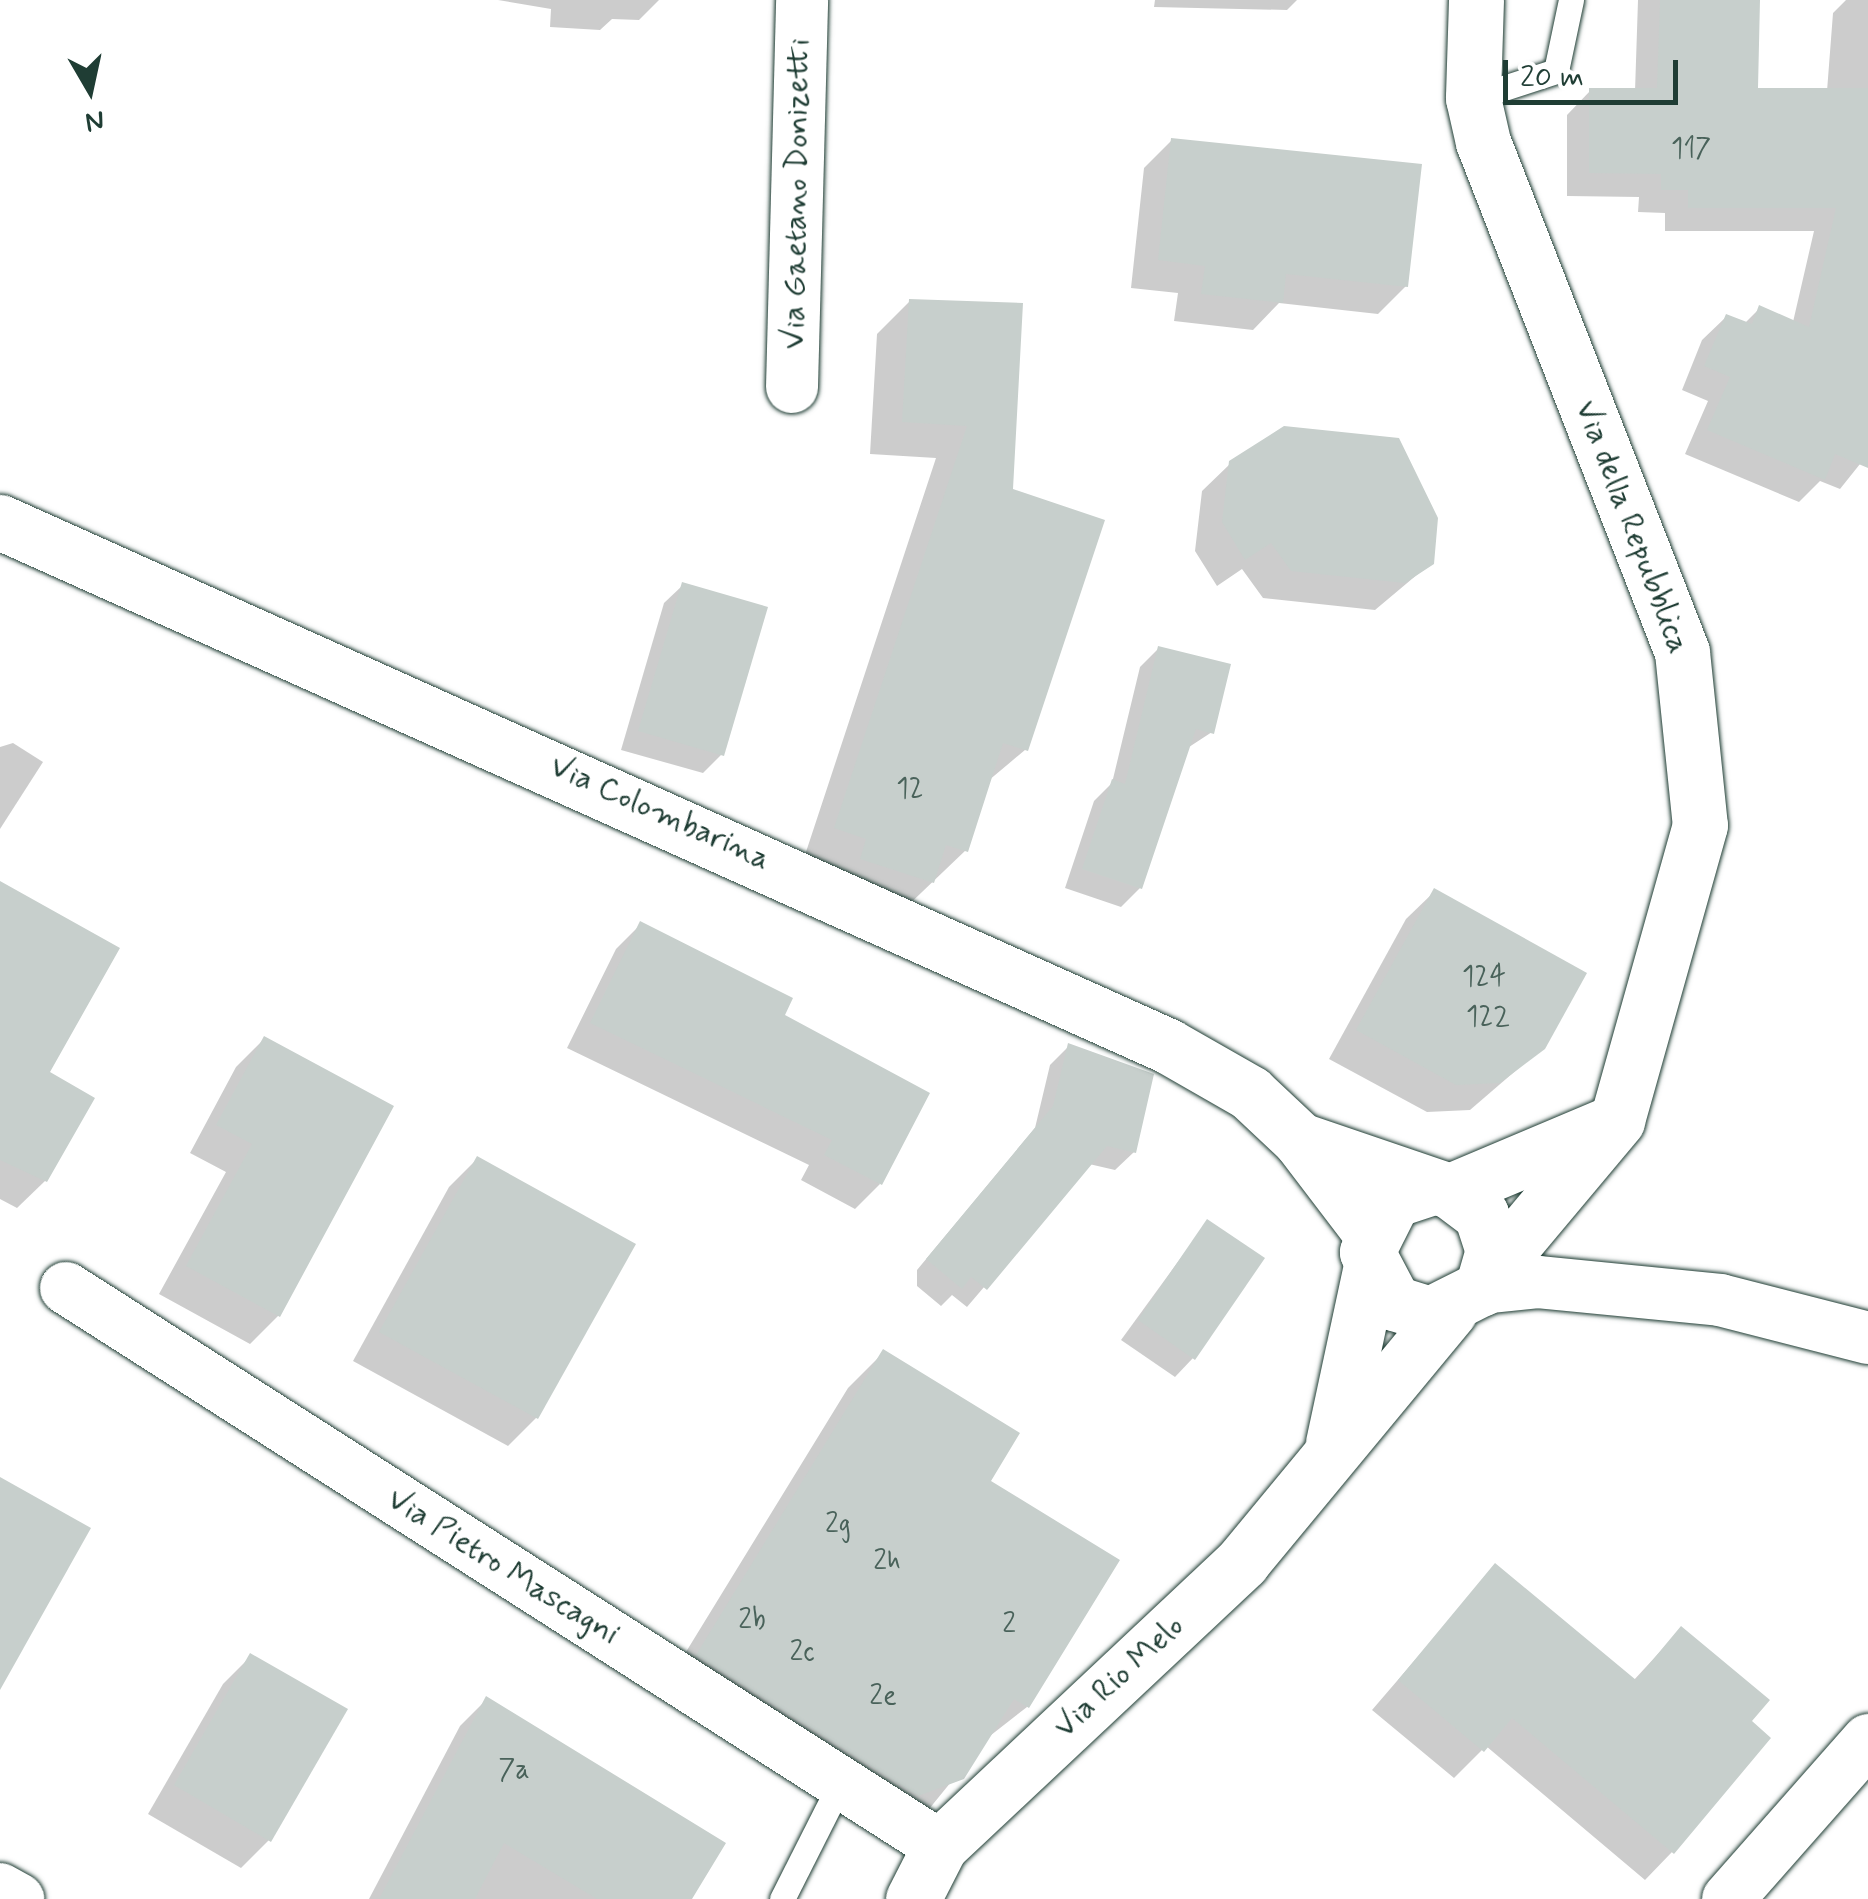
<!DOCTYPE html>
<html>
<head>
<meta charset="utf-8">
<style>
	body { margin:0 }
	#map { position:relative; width:1868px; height:1899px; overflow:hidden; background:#fff; font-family:Mynerve,sans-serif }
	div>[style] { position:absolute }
	.shadow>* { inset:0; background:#0003 }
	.building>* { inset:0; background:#c7cfcc }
	.roads { filter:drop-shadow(0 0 2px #1f3d34) drop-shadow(0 0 2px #1f3d34) }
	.service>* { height:25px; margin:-12.5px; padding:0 12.5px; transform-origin:12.5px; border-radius:12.5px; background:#fff }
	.minor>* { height:52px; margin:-26px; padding:0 26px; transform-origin:26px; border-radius:26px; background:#fff }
	.tertiary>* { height:55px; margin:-27.5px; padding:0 27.5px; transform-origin:27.5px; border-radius:27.5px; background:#fff }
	span { translate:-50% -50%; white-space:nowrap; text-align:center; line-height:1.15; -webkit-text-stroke:8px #fff; paint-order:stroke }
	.number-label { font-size:28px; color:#49625a }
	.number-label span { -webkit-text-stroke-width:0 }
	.street-label { font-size:32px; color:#1f3d34 }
	.north { position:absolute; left:40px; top:40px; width:100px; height:100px; -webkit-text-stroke:8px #fff; paint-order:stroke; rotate:171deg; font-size:28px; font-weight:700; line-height:40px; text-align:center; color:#1f3d34 }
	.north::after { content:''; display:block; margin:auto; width:35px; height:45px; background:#1f3d34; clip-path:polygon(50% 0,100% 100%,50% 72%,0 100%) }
	.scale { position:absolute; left:1503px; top:60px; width:175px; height:45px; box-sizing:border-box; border:5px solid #1f3d34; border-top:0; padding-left:12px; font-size:30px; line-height:35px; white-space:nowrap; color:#1f3d34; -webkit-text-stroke:8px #fff; paint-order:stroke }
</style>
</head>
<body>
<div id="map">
	<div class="shadow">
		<div style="clip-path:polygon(498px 0,659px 0,639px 20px,612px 19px,600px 30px,550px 27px,551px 9px)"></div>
		<div style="clip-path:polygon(1155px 0,1297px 0,1287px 10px,1154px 7px)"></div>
		<div style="clip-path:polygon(1638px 0,1758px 0,1755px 91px,1827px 91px,1833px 13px,1846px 0,1868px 0,1868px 454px,1840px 489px,1820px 481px,1799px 502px,1685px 454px,1708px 401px,1682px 390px,1702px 340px,1726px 317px,1744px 324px,1760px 308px,1793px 322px,1814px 231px,1665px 231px,1665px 213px,1638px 212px,1639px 197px,1567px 196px,1567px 115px,1590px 91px,1635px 91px)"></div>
		<div style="clip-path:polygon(1172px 140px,1406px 286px,1378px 314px,1279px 303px,1253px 330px,1174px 321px,1178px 293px,1131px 288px,1144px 168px)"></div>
		<div style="clip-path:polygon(910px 301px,1011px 491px,1025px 750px,988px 781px,966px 850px,899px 914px,803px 861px,936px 458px,870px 454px,877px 334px)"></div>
		<div style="clip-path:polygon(1231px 463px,1431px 563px,1375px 610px,1263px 598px,1242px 569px,1217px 586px,1195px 551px,1202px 491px)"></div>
		<div style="clip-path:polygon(683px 585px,722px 754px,703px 773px,621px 750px,664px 603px)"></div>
		<div style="clip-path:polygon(1159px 648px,1212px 732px,1186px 749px,1140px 888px,1121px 907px,1065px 888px,1094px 801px,1112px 783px,1140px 667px)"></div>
		<div style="clip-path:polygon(13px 743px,43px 762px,0 829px,0 747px)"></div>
		<div style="clip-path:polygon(0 884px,47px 1073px,45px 1181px,17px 1208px,0 1199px)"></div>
		<div style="clip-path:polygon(1434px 892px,1543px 1047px,1470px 1110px,1427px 1112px,1329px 1059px,1406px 919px)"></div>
		<div style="clip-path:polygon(641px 924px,781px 1017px,880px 1184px,855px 1209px,801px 1180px,809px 1165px,567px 1048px,616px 949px)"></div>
		<div style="clip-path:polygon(264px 1039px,278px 1316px,250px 1344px,159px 1294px,226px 1172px,190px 1153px,236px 1067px)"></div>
		<div style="clip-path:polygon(1069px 1046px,1134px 1152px,1115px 1170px,1089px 1164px,967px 1307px,952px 1295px,941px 1306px,917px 1286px,917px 1270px,1035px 1128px,1050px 1065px)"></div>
		<div style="clip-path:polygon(477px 1159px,632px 1245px,536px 1418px,508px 1446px,353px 1361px,449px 1187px)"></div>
		<div style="clip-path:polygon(1207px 1222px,1193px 1358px,1175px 1377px,1121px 1340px)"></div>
		<div style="clip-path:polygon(884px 1352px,987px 1482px,1027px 1707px,986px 1739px,925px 1814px,662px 1691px,848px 1388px)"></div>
		<div style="clip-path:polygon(1495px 1567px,1633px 1681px,1681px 1629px,1749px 1721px,1672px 1852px,1645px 1880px,1486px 1746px,1454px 1778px,1372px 1710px)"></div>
		<div style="clip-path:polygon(251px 1656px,269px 1840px,241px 1868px,148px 1814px,223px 1684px)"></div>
		<div style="clip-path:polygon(486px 1700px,690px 1899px,369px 1899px,460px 1726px)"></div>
	</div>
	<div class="building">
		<div style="clip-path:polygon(1660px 0,1760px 0,1758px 88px,1868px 88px,1868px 468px,1835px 454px,1825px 480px,1707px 430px,1730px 377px,1704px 366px,1726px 314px,1752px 324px,1759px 305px,1809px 327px,1836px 208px,1688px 208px,1688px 190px,1661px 190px,1661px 174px,1589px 173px,1589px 88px,1657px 88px)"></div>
		<div style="clip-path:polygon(1171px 138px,1422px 164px,1408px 287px,1286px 274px,1283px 303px,1201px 294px,1205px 266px,1158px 260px)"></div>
		<div style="clip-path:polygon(909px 299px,1023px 303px,1013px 489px,1105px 520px,1028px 751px,1003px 743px,968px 852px,946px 845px,934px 883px,860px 859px,866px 839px,834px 828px,967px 426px,902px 422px)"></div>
		<div style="clip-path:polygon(1284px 426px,1399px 438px,1438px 518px,1434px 564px,1405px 583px,1291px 571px,1271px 543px,1245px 560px,1222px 522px,1229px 461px)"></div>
		<div style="clip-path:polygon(682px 582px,768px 607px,724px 756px,638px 731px)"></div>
		<div style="clip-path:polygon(1158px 646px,1231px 664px,1214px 734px,1196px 729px,1142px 889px,1082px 869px,1112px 779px,1125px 784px)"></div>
		<div style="clip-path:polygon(0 881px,120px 948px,50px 1072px,95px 1098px,47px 1182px,0 1160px)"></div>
		<div style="clip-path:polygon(1434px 888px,1587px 973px,1545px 1049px,1500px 1083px,1456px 1085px,1356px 1030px)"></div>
		<div style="clip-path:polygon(640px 921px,793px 998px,785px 1015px,930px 1093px,882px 1185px,824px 1155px,832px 1140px,590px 1023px)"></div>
		<div style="clip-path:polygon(264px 1036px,394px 1106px,280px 1317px,186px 1266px,252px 1144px,216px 1125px)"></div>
		<div style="clip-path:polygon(1068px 1043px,1154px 1074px,1136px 1153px,1107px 1146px,987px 1290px,971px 1277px,962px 1289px,926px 1259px,1053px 1106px)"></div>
		<div style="clip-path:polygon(477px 1156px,636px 1244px,538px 1419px,379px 1332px)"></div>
		<div style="clip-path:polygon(1207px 1219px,1265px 1258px,1195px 1360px,1138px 1320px)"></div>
		<div style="clip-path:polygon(883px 1349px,1020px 1433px,991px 1481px,1120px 1560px,1029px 1708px,1014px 1699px,964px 1779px,918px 1796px,696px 1655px)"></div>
		<div style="clip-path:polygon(0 1477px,91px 1528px,0 1690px)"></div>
		<div style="clip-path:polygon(1495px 1563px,1636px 1680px,1681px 1626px,1770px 1700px,1752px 1721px,1771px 1738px,1674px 1854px,1512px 1718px,1484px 1752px,1398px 1680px)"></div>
		<div style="clip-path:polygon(250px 1653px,348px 1709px,271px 1842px,174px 1785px)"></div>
		<div style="clip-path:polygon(486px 1696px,726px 1843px,692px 1899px,597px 1899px,504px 1843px,475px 1899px,379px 1899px)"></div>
	</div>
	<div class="roads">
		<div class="service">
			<div style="left:1473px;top:98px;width:87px;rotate:-18deg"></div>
			<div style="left:1556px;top:71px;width:73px;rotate:-78.1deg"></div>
			<div style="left:782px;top:1899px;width:131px;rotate:-63.2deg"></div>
		</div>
		<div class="minor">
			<div style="left:792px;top:387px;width:387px;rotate:-88.5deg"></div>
			<div style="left:66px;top:1288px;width:1037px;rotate:32.56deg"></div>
			<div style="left:1482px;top:1288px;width:56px;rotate:-6.1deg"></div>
			<div style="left:1538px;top:1282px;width:183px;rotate:5.6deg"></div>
			<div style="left:1720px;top:1300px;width:153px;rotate:14.4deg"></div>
			<div style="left:0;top:1889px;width:21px;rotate:29deg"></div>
			<div style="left:1728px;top:1899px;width:212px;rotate:-48.6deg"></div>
		</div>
		<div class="tertiary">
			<div style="left:1476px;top:0;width:98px;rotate:91.8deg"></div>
			<div style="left:1473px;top:98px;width:45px;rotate:77.2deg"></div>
			<div style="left:1483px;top:142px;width:547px;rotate:68.68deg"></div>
			<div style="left:1682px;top:652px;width:174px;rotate:84.1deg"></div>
			<div style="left:1700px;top:825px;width:307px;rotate:105.7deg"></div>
			<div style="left:1617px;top:1121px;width:196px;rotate:130deg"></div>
			<div style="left:0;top:522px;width:1280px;rotate:24.16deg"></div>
			<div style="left:1168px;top:1046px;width:95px;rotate:29.8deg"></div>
			<div style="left:1250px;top:1093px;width:69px;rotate:43.2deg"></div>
			<div style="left:1300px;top:1140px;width:116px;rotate:52.7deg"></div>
			<div style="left:1300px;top:1140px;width:158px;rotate:18.8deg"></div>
			<div style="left:1450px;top:1191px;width:39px;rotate:37deg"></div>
			<div style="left:1481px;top:1214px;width:38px;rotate:72deg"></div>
			<div style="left:1493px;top:1250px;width:40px;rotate:106deg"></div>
			<div style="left:1482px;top:1288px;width:58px;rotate:153.4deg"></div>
			<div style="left:1430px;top:1314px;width:38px;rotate:-163deg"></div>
			<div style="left:1394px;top:1303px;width:58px;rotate:-117.9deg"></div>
			<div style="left:1367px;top:1252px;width:58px;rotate:-63.4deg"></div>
			<div style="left:1393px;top:1200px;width:39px;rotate:-18deg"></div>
			<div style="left:1450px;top:1191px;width:173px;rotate:-22.8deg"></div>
			<div style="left:1333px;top:1443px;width:176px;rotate:-77.9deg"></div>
			<div style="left:913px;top:1899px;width:59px;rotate:-63deg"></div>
			<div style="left:940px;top:1846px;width:415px;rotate:-43.2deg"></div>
			<div style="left:1242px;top:1562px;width:326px;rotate:-50.4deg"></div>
		</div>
	</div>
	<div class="number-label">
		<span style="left:1691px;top:150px">117</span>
		<span style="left:910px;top:790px">12</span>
		<span style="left:1484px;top:978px">124</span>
		<span style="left:1488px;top:1018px">122</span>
		<span style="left:838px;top:1525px">2g</span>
		<span style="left:887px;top:1562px">2h</span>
		<span style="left:752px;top:1621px">2b</span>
		<span style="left:1009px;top:1625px">2</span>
		<span style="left:802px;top:1653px">2c</span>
		<span style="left:883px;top:1697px">2e</span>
		<span style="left:514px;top:1771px">7a</span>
	</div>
	<div class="street-label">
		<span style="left:797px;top:194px;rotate:-89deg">Via Gaetano Donizetti</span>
		<span style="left:1632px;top:527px;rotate:69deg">Via della Repubblica</span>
		<span style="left:660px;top:813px;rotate:24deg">Via Colombarina</span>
		<span style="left:503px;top:1567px;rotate:32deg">Via Pietro Mascagni</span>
		<span style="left:1119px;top:1677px;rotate:-43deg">Via Rio Melo</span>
	</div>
	<div class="north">N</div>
	<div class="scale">20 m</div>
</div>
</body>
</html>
